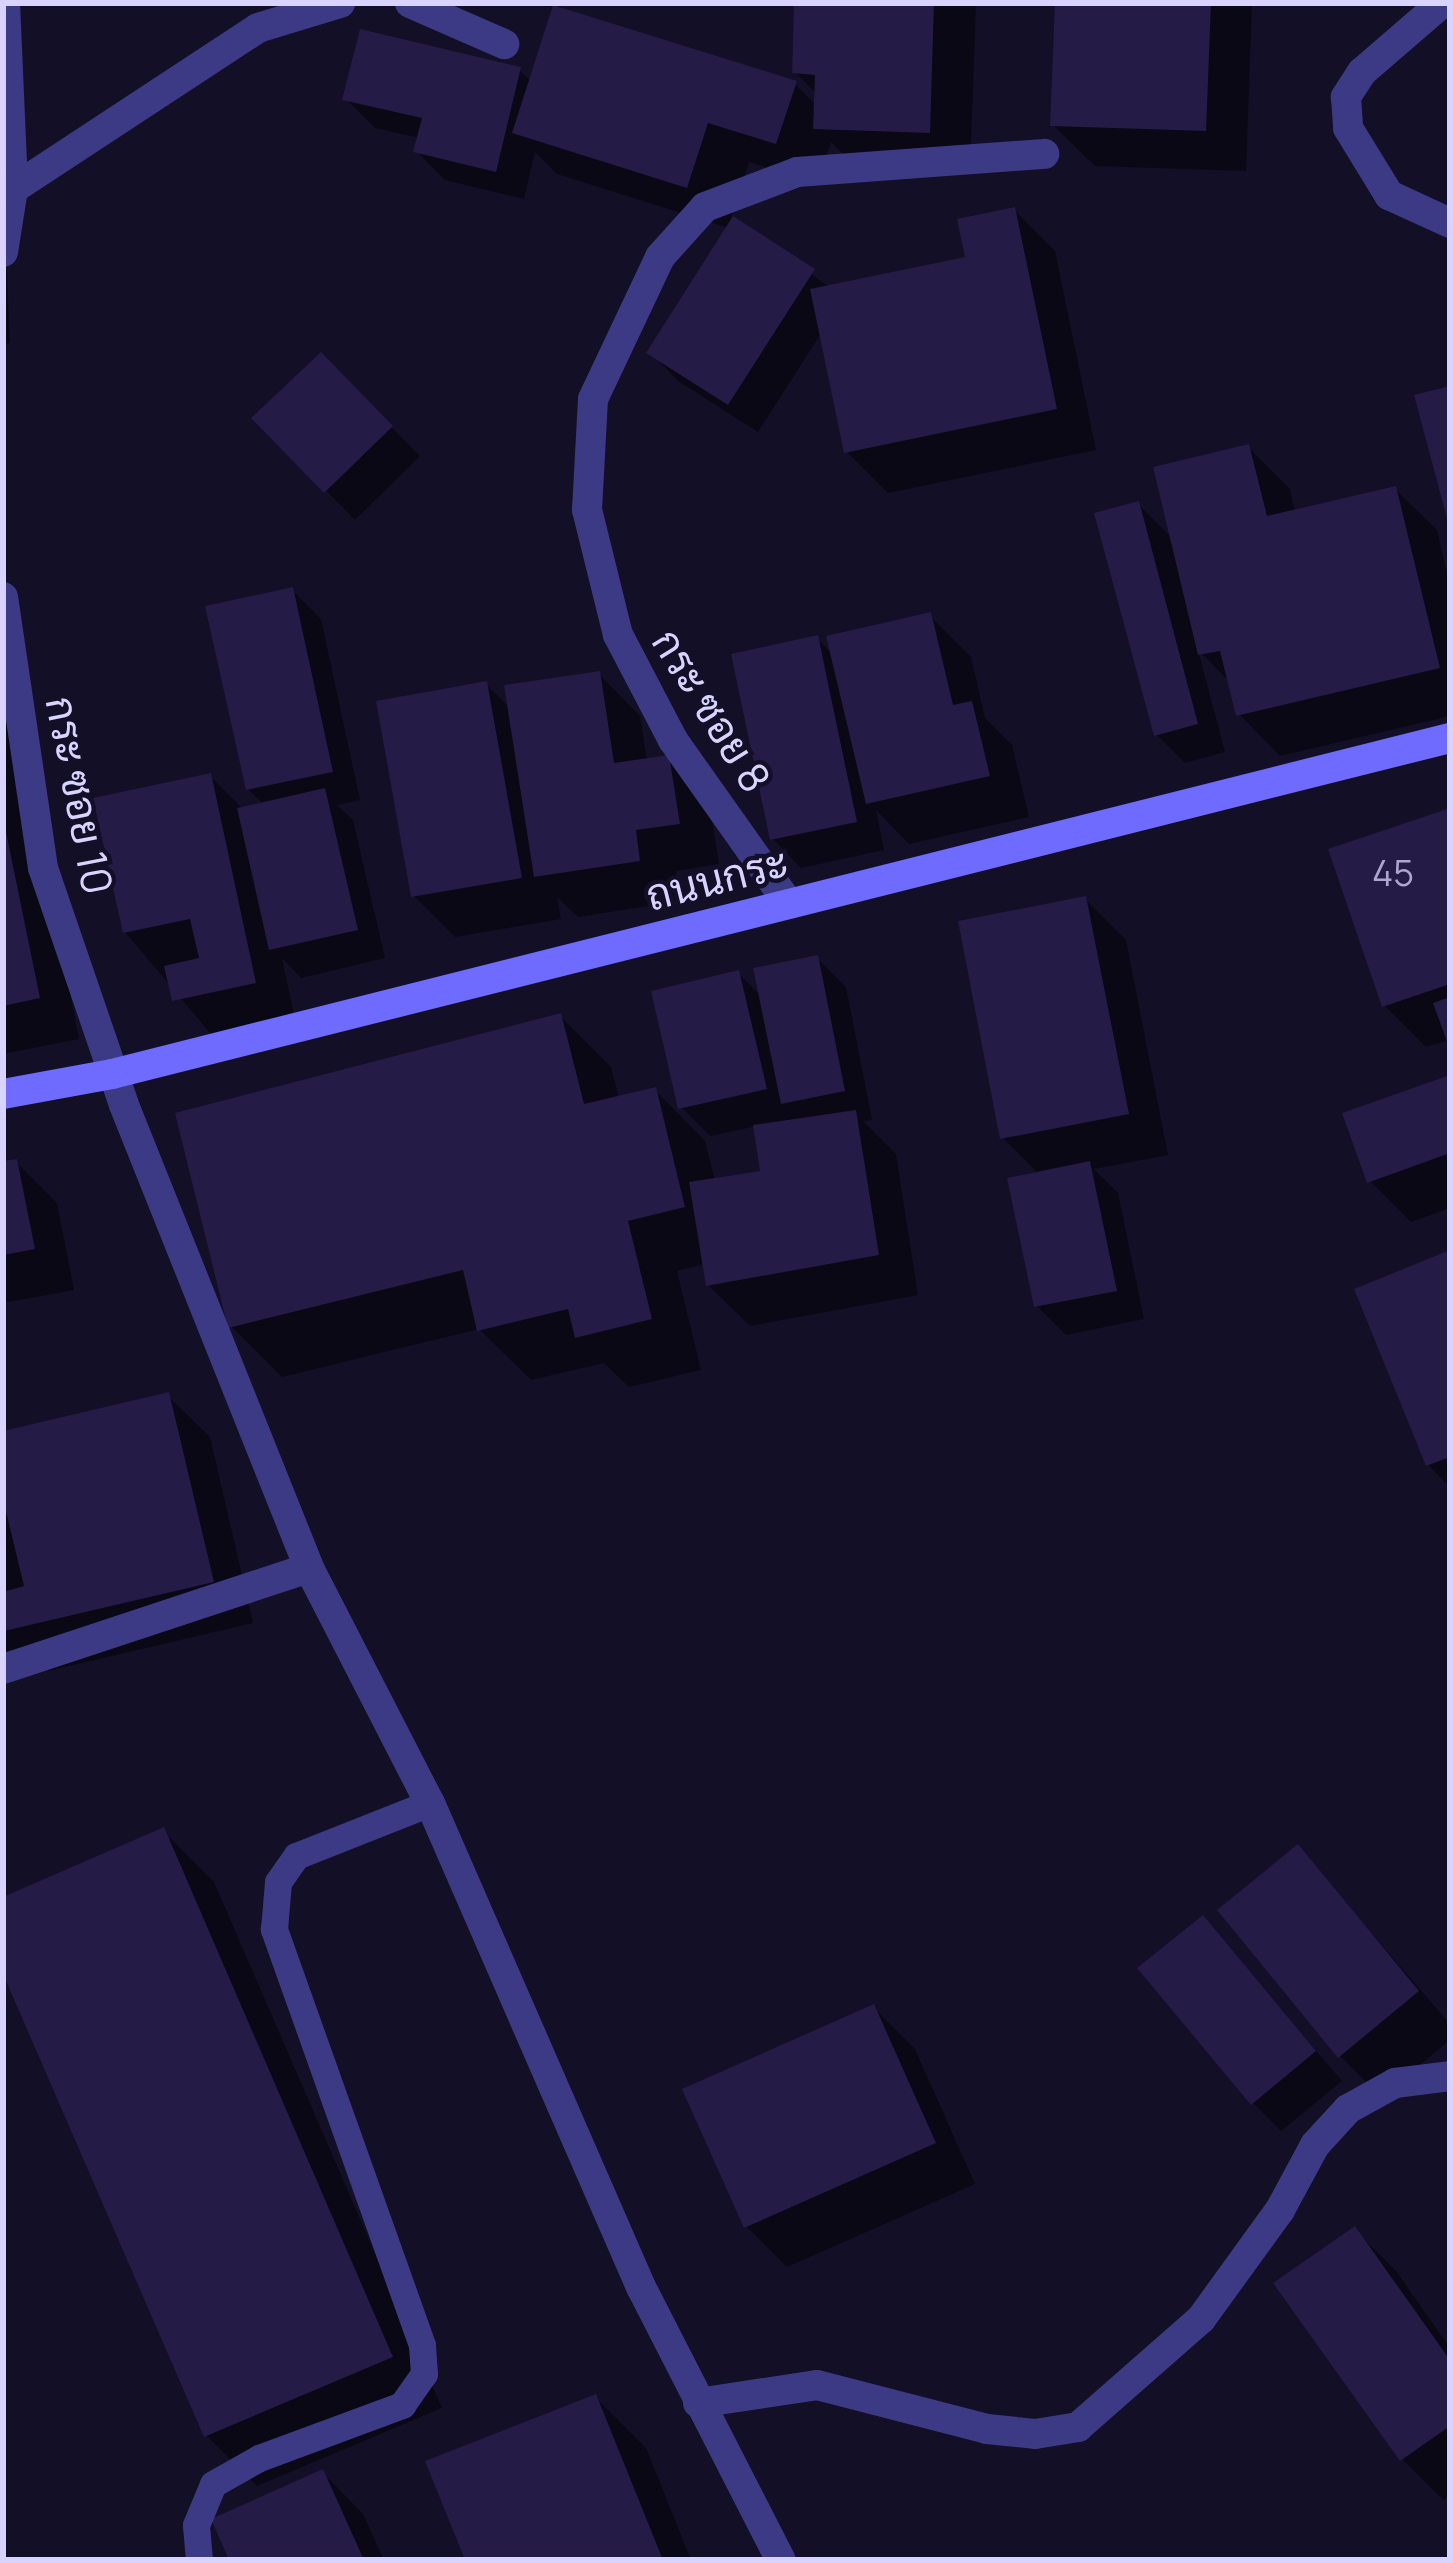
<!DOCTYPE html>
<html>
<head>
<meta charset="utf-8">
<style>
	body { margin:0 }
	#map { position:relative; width:1453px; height:2563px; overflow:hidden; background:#130f26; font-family:Manrope,Sarabun,sans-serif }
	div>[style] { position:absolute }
	.shadow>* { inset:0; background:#0007 }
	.building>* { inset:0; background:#241b47 }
	.lane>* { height:27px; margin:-13.5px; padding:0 13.5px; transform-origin:13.5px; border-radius:13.5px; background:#3d3a85 }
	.street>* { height:30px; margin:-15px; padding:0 15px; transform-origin:15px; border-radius:15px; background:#3d3a85 }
	.secondary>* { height:30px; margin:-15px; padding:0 15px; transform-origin:15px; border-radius:15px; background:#6f6bff }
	span { translate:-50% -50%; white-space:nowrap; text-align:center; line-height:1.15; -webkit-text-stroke:9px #130f26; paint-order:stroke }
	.number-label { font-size:36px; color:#aca6d1 }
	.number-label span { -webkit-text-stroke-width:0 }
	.street-label { font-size:42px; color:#d9d4ff }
	.frame { position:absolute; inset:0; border:6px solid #d9d4ff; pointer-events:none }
</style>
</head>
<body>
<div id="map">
	<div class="shadow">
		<div style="clip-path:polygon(490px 3px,577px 3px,559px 7px,795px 84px,817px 106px,818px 95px,795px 72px,797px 3px,976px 3px,970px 173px,858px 169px,831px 142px,817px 184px,749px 162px,731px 219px,831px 288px,968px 259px,1014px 210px,1055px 251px,1096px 450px,888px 493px,847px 452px,822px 332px,758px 432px,678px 381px,650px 352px,729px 228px,557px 174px,535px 152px,524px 199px,445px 180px,416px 151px,420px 138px,375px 128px,346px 99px,519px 70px,532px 82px,556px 7px)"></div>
		<div style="clip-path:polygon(1058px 3px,1252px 3px,1246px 171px,1095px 166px,1053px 125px)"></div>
		<div style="clip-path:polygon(3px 268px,7px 272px,10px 343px,3px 344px)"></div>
		<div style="clip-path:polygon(321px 356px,420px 456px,355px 520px,255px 418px)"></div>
		<div style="clip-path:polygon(1249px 448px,1290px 489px,1295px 513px,1395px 489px,1437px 530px,1450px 587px,1450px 716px,1280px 756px,1239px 714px,1232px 684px,1198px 650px,1225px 752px,1185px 763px,1156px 734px,1138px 504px,1174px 540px)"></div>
		<div style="clip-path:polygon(292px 590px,321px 619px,360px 800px,337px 805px,353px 820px,385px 958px,301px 978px,282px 958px,296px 1024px,216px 1040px,125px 932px,210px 776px,243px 809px,264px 805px,248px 789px)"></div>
		<div style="clip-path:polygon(930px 616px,971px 657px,985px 718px,1012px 745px,1029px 817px,909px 844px,876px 810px,884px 850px,801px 868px,773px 839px,817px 638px,834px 656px)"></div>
		<div style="clip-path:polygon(599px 674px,640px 716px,647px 761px,668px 758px,709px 800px,719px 864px,676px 871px,680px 901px,578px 917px,557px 897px,561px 919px,455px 937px,414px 896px,486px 684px,511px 709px)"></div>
		<div style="clip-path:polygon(3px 704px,18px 719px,79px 1039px,3px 1054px)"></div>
		<div style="clip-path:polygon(1450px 811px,1450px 1040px,1426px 1047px,1385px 1006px)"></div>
		<div style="clip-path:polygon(1085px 899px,1126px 940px,1168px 1155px,1094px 1169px,1118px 1193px,1144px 1319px,1066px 1335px,1037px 1306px,1040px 1175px,1003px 1138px)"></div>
		<div style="clip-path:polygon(817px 958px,846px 987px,872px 1120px,863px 1121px,896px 1154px,918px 1295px,750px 1326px,708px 1285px,705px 1264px,677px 1271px,701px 1370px,629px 1387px,604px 1363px,531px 1380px,479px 1329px,282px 1377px,231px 1326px,560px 1016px,611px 1067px,619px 1099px,655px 1090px,705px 1141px,715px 1181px,763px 1173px,757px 1126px,710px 1136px,681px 1107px,738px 973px,762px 997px)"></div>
		<div style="clip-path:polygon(1450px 1078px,1450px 1208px,1411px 1222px,1370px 1181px)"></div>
		<div style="clip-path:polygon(16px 1162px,57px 1203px,74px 1290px,3px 1303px,3px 1164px)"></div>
		<div style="clip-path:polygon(1450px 1253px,1450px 1487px,1428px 1465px)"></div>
		<div style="clip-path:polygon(168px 1396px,210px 1437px,253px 1623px,48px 1671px,24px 1647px,3px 1652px,3px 1434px)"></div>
		<div style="clip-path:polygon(163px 1831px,214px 1882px,442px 2408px,257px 2486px,207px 2436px,3px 1967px,3px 1900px)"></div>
		<div style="clip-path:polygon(1298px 1848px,1450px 2024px,1450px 2040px,1381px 2097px,1340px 2056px)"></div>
		<div style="clip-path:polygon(1203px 1919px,1342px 2081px,1281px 2131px,1253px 2103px)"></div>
		<div style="clip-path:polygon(874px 2008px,915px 2049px,975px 2184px,787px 2267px,746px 2226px)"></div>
		<div style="clip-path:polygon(1355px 2230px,1396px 2271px,1450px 2348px,1450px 2495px,1443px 2500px,1402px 2459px)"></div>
		<div style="clip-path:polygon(595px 2397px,646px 2448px,691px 2560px,468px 2560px)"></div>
		<div style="clip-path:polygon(322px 2472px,363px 2514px,384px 2560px,233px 2560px)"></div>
	</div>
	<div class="building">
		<div style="clip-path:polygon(794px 3px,934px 3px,930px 133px,813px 129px,815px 75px,792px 73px)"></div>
		<div style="clip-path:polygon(1055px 3px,1211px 3px,1206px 131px,1050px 126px)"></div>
		<div style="clip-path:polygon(553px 5px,797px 81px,776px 144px,708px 123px,687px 188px,512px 133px)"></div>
		<div style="clip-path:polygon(360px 29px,521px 67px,496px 172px,413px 152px,422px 118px,342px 100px)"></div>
		<div style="clip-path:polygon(1015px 207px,1057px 409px,844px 453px,810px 289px,965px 257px,957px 219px)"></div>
		<div style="clip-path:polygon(733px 216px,815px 269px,728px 405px,646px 353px)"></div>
		<div style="clip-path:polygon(321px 352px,393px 426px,324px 493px,251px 418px)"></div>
		<div style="clip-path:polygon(1450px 386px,1450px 525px,1449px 526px,1414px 395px)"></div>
		<div style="clip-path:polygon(1249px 444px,1267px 516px,1396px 486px,1440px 668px,1236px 716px,1220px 651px,1198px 655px,1153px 467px)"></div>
		<div style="clip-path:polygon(1139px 501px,1198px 724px,1154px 736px,1094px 513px)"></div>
		<div style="clip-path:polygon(293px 587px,333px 772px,246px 790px,205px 606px)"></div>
		<div style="clip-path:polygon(931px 612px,953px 705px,972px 701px,990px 776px,866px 804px,826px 636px)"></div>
		<div style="clip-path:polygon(818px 635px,857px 822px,770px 840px,731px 654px)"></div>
		<div style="clip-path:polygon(600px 671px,614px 763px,669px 755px,680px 824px,636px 830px,640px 861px,534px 877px,504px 685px)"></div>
		<div style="clip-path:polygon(487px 681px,522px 878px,411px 897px,376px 701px)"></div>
		<div style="clip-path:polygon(211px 773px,256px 983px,172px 1001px,164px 966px,199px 958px,190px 919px,123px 933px,93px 798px)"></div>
		<div style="clip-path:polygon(325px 788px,358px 930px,269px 950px,237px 808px)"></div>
		<div style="clip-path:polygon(1450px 808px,1450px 984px,1382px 1007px,1328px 849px)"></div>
		<div style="clip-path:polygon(3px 817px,40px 998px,3px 1006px)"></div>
		<div style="clip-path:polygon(1086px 896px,1129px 1114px,1000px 1139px,958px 921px)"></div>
		<div style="clip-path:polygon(818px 955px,845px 1091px,781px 1104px,753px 968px)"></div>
		<div style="clip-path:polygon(739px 970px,767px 1089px,678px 1109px,651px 991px)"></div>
		<div style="clip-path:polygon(1450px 997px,1450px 1047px,1449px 1047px,1433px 1003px)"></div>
		<div style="clip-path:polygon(561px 1013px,584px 1104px,656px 1087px,685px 1207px,628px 1221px,652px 1319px,575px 1338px,568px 1309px,477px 1331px,463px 1270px,228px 1328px,175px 1113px)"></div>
		<div style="clip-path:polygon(1450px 1075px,1450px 1153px,1367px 1183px,1342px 1113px)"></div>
		<div style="clip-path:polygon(856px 1110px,879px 1255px,706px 1286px,689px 1182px,760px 1171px,753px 1125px)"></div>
		<div style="clip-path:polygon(17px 1159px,35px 1249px,3px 1255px,3px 1161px)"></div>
		<div style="clip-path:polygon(1090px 1161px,1117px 1291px,1034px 1307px,1007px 1178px)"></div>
		<div style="clip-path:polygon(1450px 1250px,1450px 1457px,1426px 1466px,1354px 1289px)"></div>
		<div style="clip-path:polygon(169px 1392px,214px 1582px,4px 1631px,3px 1592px,24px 1586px,3px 1499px,3px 1431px)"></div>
		<div style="clip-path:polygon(164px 1827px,393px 2357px,204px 2437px,3px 1974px,3px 1897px)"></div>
		<div style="clip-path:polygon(1298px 1844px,1419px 1991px,1338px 2058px,1217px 1910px)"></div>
		<div style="clip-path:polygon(1203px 1915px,1316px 2051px,1251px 2105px,1137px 1968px)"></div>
		<div style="clip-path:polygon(874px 2004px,936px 2143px,744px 2228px,682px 2089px)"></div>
		<div style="clip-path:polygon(1355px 2226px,1450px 2360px,1450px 2426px,1400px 2461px,1273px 2283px)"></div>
		<div style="clip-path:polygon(596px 2394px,663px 2560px,465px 2560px,425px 2461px)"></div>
		<div style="clip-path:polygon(323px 2469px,364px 2560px,229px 2560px,211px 2519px)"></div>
	</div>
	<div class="lane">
		<div style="left:199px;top:2560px;width:35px;rotate:-95deg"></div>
		<div style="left:196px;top:2525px;width:44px;rotate:-67.5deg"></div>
		<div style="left:213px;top:2484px;width:53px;rotate:-29.5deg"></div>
		<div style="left:259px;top:2458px;width:153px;rotate:-20.3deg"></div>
		<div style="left:402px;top:2405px;width:38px;rotate:-55deg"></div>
		<div style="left:424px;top:2374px;width:29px;rotate:-94deg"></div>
		<div style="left:422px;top:2345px;width:442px;rotate:-109.6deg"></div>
		<div style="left:274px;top:1929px;width:47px;rotate:-85.1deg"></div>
		<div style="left:278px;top:1882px;width:32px;rotate:-55deg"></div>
		<div style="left:296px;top:1856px;width:144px;rotate:-21.6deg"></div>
	</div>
	<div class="street">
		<div style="left:5px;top:3px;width:186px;rotate:87.5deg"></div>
		<div style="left:410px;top:3px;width:103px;rotate:23.6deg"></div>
		<div style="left:1442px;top:3px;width:106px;rotate:139.2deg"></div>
		<div style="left:1362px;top:72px;width:30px;rotate:123deg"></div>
		<div style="left:1346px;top:97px;width:31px;rotate:86deg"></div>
		<div style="left:1348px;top:128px;width:79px;rotate:58.5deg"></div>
		<div style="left:1389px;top:195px;width:67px;rotate:24.7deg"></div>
		<div style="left:3px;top:252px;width:64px;rotate:-81deg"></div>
		<div style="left:13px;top:189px;width:293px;rotate:-33.3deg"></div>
		<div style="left:258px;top:28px;width:86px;rotate:-17deg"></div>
		<div style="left:3px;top:597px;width:274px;rotate:81.6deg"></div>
		<div style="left:43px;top:868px;width:250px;rotate:71.1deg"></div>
		<div style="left:124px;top:1105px;width:499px;rotate:68.2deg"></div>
		<div style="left:309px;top:1568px;width:264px;rotate:62.8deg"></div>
		<div style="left:430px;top:1803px;width:528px;rotate:66.45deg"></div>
		<div style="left:641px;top:2287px;width:307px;rotate:62.9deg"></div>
		<div style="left:789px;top:904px;width:201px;rotate:-125.3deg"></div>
		<div style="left:673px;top:740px;width:119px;rotate:-117.6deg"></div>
		<div style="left:618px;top:635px;width:129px;rotate:-103.9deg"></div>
		<div style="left:587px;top:510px;width:111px;rotate:-86.9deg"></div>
		<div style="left:593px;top:399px;width:157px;rotate:-64.7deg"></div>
		<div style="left:660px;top:257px;width:67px;rotate:-48deg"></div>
		<div style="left:705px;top:207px;width:98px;rotate:-20.8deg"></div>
		<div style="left:797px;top:172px;width:248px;rotate:-4.2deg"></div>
		<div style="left:3px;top:1669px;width:322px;rotate:-18.3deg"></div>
		<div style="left:698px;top:2403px;width:120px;rotate:-8.6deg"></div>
		<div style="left:817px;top:2385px;width:176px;rotate:14.5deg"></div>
		<div style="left:987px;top:2429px;width:48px;rotate:5.9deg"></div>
		<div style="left:1035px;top:2434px;width:44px;rotate:-9.2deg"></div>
		<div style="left:1078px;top:2427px;width:164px;rotate:-41.3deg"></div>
		<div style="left:1201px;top:2319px;width:135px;rotate:-54.1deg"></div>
		<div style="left:1280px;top:2210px;width:74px;rotate:-61.7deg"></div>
		<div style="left:1315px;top:2145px;width:49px;rotate:-47.5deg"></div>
		<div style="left:1348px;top:2109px;width:54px;rotate:-29deg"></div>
		<div style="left:1395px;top:2083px;width:55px;rotate:-7.3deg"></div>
	</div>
	<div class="secondary">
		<div style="left:3px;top:1094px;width:111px;rotate:-10.4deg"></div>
		<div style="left:112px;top:1074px;width:1380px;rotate:-14.1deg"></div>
	</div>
	<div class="number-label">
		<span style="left:1393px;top:873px">45</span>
	</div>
	<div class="street-label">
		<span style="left:712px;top:710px;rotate:58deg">กระ ซอย 8</span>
		<span style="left:80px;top:795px;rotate:79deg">กระ ซอย 10</span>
		<span style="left:717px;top:878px;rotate:-14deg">ถนนกระ</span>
	</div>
	<div class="frame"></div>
</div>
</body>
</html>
